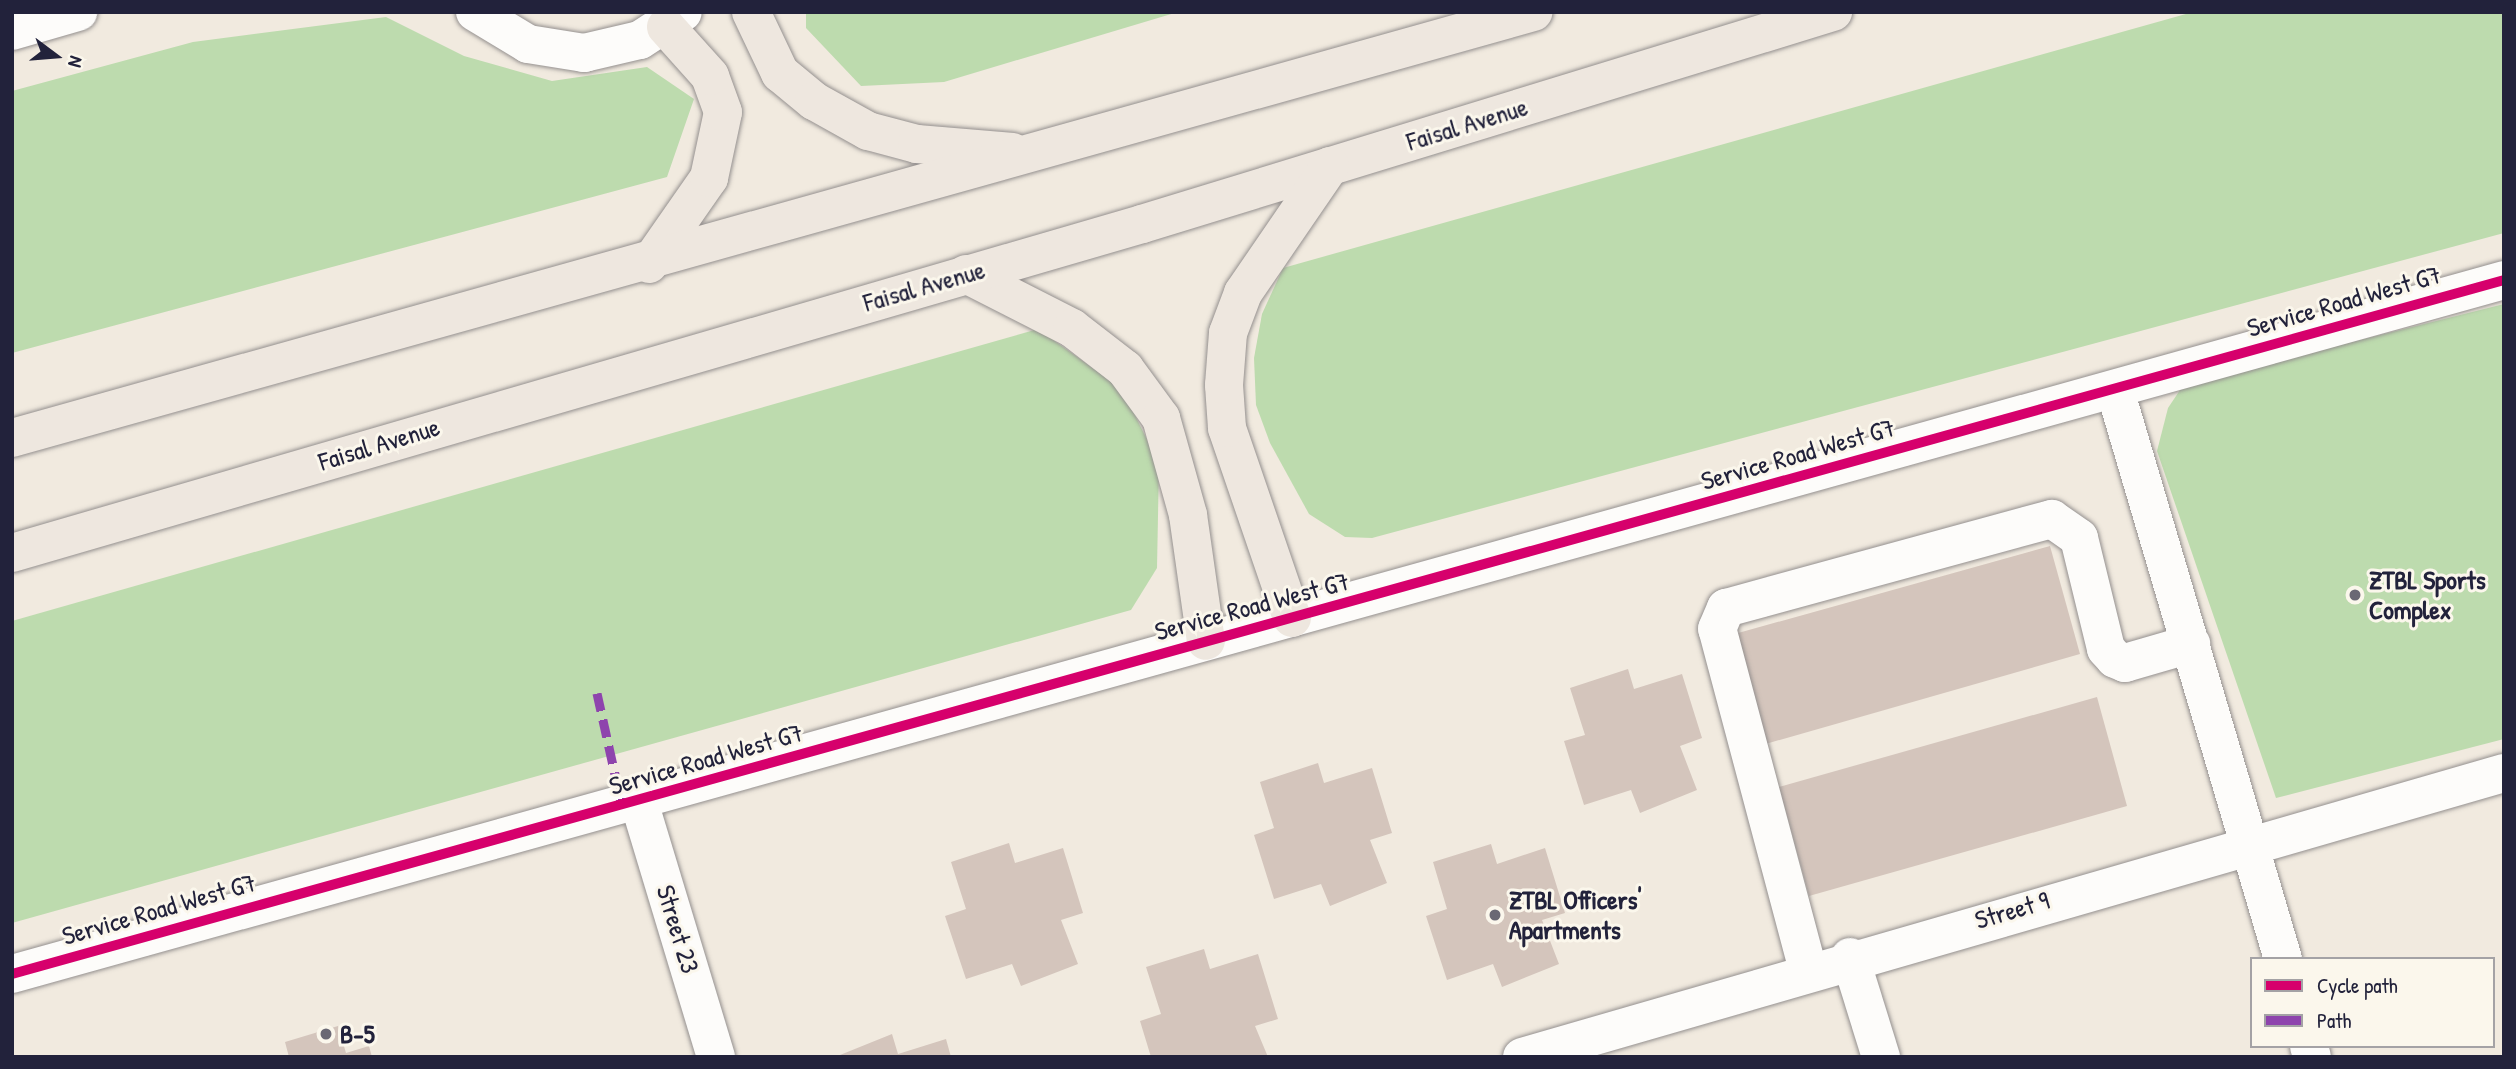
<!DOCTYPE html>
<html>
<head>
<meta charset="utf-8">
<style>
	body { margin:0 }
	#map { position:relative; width:2516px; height:1069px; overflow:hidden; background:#f1eadf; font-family:"Patrick Hand",sans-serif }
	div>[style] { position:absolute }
	.green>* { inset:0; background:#bddbae }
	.building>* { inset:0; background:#d4c5bc }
	.roads { filter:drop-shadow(0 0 2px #94908f) drop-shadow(0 0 2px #94908f) }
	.minor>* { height:38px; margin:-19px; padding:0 19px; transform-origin:19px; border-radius:19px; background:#fdfcfa }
	.major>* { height:38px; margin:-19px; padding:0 19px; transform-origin:19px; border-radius:19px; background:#eee7df }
	.quiet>* { height:9px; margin-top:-4.5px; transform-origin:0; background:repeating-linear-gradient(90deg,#8e44ad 0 18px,transparent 0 27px) }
	.cycleway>* { height:10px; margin:-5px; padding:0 5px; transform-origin:5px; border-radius:5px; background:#d6006c }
	.dots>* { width:19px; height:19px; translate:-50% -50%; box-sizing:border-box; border:4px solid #fbf7ec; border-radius:50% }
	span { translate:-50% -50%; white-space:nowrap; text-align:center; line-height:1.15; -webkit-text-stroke:6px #fbf7ec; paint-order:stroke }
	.street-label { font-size:26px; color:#22223b }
	.poi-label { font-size:26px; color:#22223b; font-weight:700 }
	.left { translate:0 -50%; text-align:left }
	.frame { position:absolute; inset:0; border:14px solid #22223b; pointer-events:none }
	.legend { position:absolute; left:2250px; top:957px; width:245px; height:91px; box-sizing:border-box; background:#fbf7ec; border:2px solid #a4a2a5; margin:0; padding:9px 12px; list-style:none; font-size:21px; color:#22223b }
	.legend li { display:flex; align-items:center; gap:14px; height:35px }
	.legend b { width:35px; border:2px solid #a4a2a5 }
	.north { position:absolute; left:21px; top:21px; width:70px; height:70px; -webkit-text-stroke:5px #fbf7ec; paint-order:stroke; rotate:106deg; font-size:19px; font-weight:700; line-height:28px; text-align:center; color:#22223b }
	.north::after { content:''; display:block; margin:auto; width:24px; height:32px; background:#22223b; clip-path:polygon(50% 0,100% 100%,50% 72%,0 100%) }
</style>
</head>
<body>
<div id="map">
	<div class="green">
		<div style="clip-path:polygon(806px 12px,1178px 12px,944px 82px,861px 86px,806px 28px)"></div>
		<div style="clip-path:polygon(2193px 12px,2504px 12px,2504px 233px,1372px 538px,1345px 537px,1309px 514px,1270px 443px,1256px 405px,1254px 358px,1262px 314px,1283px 268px)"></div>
		<div style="clip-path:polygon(386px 17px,464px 56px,552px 81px,647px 67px,694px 99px,667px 177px,12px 353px,12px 91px,193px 42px)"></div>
		<div style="clip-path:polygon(2504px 304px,2504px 739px,2276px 798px,2157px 451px,2168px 408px,2184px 384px)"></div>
		<div style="clip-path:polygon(1038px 329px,1122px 389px,1159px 464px,1157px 568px,1131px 610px,12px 923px,12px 621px)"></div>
	</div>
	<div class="building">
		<div style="clip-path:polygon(2050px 546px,2080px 654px,1762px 745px,1731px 635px)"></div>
		<div style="clip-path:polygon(1628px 669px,1634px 689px,1682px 674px,1702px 738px,1680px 746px,1697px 790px,1640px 813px,1631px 790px,1584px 805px,1564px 741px,1585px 735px,1570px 688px)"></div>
		<div style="clip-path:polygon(2097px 697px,2127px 806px,1809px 896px,1779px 787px)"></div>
		<div style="clip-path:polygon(1318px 763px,1324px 783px,1372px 768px,1392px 833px,1370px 840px,1387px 883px,1330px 906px,1321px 884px,1274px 899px,1254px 835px,1274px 828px,1260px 782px)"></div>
		<div style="clip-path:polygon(1009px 843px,1015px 863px,1063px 848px,1083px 913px,1061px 920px,1078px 964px,1021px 986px,1012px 964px,966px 979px,945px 916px,966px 909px,951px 862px)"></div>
		<div style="clip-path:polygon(1491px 844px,1497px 864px,1545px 848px,1565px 913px,1542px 920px,1559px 964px,1502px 987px,1493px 964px,1447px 980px,1426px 916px,1447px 909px,1433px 862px)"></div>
		<div style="clip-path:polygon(1204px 949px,1210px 969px,1258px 954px,1278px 1019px,1255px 1026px,1268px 1057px,1151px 1057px,1140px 1021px,1161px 1014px,1146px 967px)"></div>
		<div style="clip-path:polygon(338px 1026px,346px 1053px,369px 1046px,372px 1057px,289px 1057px,285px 1042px)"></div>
		<div style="clip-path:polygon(892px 1034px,898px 1054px,946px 1039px,951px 1057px,835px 1057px)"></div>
	</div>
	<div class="roads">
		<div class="minor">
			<div style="left:475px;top:12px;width:62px;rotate:31.1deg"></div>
			<div style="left:528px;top:44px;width:57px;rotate:9.1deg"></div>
			<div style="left:584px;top:53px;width:57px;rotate:-13.1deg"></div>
			<div style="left:640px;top:40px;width:51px;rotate:-33.1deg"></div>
			<div style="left:12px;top:31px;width:69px;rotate:-16.1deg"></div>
			<div style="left:2115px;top:390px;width:593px;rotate:73.55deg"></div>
			<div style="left:639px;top:802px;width:266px;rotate:73.2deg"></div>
			<div style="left:1850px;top:957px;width:105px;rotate:72.8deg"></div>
			<div style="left:1808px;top:970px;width:353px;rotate:-104.9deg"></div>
			<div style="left:1717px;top:629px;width:23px;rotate:-67deg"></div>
			<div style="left:1726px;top:608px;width:338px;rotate:-15.3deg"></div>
			<div style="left:2052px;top:519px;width:33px;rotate:35deg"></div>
			<div style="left:2079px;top:538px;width:114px;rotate:76.3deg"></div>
			<div style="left:2106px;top:649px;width:13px;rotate:48deg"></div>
			<div style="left:2115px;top:659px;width:11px;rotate:22deg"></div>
			<div style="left:2125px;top:663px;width:69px;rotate:-16.1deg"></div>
			<div style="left:12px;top:974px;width:2587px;rotate:-15.56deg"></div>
			<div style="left:2309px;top:1046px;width:11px;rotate:75deg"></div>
			<div style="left:1522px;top:1057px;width:1022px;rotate:-16.13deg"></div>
		</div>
		<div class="major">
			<div style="left:751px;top:12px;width:68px;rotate:64.6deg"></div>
			<div style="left:780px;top:73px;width:44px;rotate:39.5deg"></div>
			<div style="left:814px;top:101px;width:62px;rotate:29.1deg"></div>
			<div style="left:868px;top:131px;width:51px;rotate:14.9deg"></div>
			<div style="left:917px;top:144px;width:96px;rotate:4.8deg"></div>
			<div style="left:649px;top:264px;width:105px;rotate:-55.1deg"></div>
			<div style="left:709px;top:178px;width:67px;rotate:-78deg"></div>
			<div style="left:723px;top:112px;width:38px;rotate:-110deg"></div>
			<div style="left:710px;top:76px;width:66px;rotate:-131.9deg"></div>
			<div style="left:966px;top:274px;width:119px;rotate:27deg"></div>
			<div style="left:1072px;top:328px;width:67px;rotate:37.7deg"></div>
			<div style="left:1125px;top:369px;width:61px;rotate:53.7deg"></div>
			<div style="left:1161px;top:418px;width:101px;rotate:74.4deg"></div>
			<div style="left:1188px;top:515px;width:127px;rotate:81.9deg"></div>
			<div style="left:12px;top:438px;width:1580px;rotate:-15.64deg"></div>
			<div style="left:12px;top:553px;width:1177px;rotate:-16.23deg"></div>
			<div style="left:1142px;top:224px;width:723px;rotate:-17.06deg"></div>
			<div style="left:1292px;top:618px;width:201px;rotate:-108.9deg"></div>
			<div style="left:1227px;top:428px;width:43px;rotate:-94deg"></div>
			<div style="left:1224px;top:385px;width:52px;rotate:-85.6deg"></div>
			<div style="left:1228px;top:333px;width:43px;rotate:-69.4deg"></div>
			<div style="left:1243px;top:293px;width:154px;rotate:-55.6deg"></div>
		</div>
	</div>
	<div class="quiet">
		<div style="left:597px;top:693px;width:116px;rotate:77.5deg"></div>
	</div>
	<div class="cycleway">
		<div style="left:12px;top:974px;width:2587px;rotate:-15.56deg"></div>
	</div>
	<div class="dots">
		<div style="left:2355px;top:595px;background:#6a6874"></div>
		<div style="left:1495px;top:915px;background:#6a6874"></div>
		<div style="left:326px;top:1034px;background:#6a6874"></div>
	</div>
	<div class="street-label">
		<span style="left:1467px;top:124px;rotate:-17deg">Faisal Avenue</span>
		<span style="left:924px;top:286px;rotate:-16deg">Faisal Avenue</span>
		<span style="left:2344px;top:301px;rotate:-16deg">Service Road West G7</span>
		<span style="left:379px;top:444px;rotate:-17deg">Faisal Avenue</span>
		<span style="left:1798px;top:454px;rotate:-16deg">Service Road West G7</span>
		<span style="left:1252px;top:606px;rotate:-15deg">Service Road West G7</span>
		<span style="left:706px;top:759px;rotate:-16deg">Service Road West G7</span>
		<span style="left:159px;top:909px;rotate:-16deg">Service Road West G7</span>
		<span style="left:2012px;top:910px;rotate:-16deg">Street 9</span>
		<span style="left:678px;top:929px;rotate:73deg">Street 23</span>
	</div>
	<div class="poi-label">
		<span class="left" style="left:2369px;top:595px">ZTBL Sports<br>Complex</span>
		<span class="left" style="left:1509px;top:915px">ZTBL Officers'<br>Apartments</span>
		<span class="left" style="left:340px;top:1034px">B-5</span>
	</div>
	<div class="frame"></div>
	<ul class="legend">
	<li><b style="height:9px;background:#d6006c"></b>Cycle path</li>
	<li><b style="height:9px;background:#8e44ad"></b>Path</li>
	</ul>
	<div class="north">N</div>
</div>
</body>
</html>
